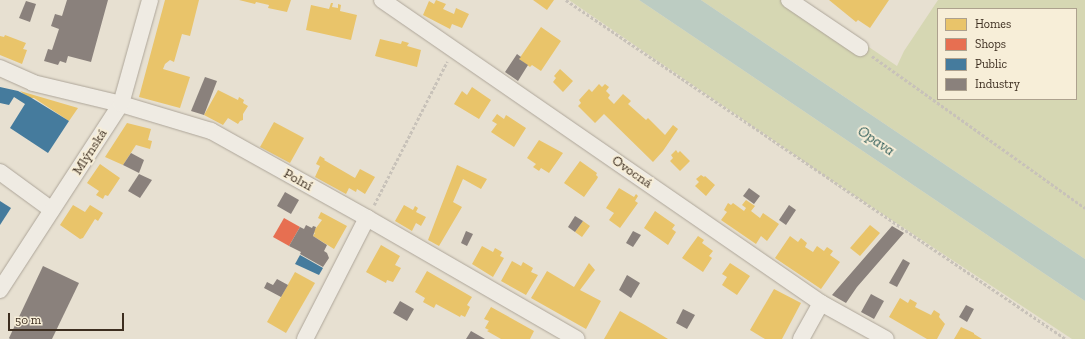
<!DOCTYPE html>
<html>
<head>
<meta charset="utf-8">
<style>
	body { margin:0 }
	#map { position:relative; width:1085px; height:339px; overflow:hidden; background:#e7e0d1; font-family:"Zilla Slab",serif }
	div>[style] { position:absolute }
	.green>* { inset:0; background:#d6d7b3 }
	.water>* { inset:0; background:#bcccc2 }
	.homes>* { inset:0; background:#e9c46a }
	.shops>* { inset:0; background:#e76f51 }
	.public>* { inset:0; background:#457b9d }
	.industry>* { inset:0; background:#8a817c }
	.path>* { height:2.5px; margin-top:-1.25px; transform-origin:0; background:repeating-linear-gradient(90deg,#c8c2b9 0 3px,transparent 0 5px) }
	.roads { filter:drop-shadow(0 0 1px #ada599) drop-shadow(0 0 1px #ada599) }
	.minor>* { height:16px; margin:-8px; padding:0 8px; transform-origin:8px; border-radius:8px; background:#efebe3 }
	span { translate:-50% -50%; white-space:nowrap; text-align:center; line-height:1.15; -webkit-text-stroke:4px #f7eed8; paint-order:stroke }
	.street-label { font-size:14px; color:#3d2e20 }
	.water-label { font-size:15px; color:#2f5d5a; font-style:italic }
	.legend { position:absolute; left:937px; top:8px; width:140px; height:92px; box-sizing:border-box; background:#f7eed8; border:1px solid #ada18e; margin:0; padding:5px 7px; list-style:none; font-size:12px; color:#3d2e20 }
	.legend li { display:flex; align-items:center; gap:8px; height:20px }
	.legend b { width:20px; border:1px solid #ada18e }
	.scale { position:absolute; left:8px; top:313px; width:116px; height:18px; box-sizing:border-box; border:2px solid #3d2e20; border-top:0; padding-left:5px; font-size:12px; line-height:14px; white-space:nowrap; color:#3d2e20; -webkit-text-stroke:3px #f7eed8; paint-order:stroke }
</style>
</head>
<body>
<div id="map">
	<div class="green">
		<div style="clip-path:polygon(569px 0,639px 0,1085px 301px,1085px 339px,1072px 339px,831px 180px)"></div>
		<div style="clip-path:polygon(evenodd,701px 0,799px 0,897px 66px,904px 51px,938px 0,1085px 0,1085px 259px,701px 0,938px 9px,1076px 9px,1076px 99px,938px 99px,938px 9px)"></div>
	</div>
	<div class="water">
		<div style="clip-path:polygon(639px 0,701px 0,1085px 259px,1085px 301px)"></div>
	</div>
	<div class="homes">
		<div style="clip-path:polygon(165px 0,199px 0,190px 36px,182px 34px,174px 62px,170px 60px,165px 64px,163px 69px,190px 77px,180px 108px,139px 97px)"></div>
		<div style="clip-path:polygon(239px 0,291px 0,287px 12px,268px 8px,269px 5px,256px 2px,255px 4px)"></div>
		<div style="clip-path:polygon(436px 0,446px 4px,443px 9px,454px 14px,456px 8px,469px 14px,462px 28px,452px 24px,450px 29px,423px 15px,429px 1px,434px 4px)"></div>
		<div style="clip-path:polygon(533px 0,554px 0,547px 10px)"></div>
		<div style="clip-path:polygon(829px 0,889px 0,870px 28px,858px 20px,856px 22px)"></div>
		<div style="clip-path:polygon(331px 3px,333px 3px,332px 7px,338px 8px,338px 4px,341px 5px,340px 11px,357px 15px,351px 40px,306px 30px,311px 5px,329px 9px)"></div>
		<div style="clip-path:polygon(541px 27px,561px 41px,541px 71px,532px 65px,530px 67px,519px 59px)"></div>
		<div style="clip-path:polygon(5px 35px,26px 43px,23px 49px,27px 50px,22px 64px,0 55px,0 36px,4px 37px)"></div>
		<div style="clip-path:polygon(380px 39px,401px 44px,402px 41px,409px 43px,407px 46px,421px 50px,417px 67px,375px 56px)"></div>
		<div style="clip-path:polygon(560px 69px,573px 81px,563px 92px,553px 82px,556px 78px,554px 76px)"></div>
		<div style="clip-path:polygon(599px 84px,602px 87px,605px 84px,609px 87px,606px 91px,610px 95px,608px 98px,614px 104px,623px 94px,631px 101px,628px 104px,646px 120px,648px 118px,665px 135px,673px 125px,678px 129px,663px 151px,653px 162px,604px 114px,595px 123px,578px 106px,581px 103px,579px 100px,589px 89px,592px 92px)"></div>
		<div style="clip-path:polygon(472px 87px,491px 100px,479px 119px,454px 104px,462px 91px,467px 95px)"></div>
		<div style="clip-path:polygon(218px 90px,238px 100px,239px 97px,244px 100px,243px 103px,248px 106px,243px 114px,243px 120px,240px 121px,238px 124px,228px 118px,223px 125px,204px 115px)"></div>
		<div style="clip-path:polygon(20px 91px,78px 108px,69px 121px,34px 98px,29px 98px)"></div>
		<div style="clip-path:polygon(497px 114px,504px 119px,506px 115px,526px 128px,514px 147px,491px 132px,497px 124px,492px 121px)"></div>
		<div style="clip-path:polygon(274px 122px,304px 138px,290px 163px,260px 147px)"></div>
		<div style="clip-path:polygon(127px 123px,151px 129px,148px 140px,152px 141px,150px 149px,136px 145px,123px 165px,105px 157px)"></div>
		<div style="clip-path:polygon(539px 140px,563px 153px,549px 173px,541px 168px,539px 171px,533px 167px,536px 164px,527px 158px)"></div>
		<div style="clip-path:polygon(676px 150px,678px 153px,680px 151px,690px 161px,680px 171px,670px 161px,673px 158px,671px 155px)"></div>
		<div style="clip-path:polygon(320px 156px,325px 159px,324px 160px,355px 178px,360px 169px,375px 177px,365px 194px,357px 189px,356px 192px,349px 188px,346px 194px,315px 177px,320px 166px,316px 164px)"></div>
		<div style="clip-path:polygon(580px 161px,597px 173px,596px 175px,598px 177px,597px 179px,584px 197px,564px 183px)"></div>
		<div style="clip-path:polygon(100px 164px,120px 178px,108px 196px,105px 195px,103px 199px,96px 195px,99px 191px,87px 183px)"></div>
		<div style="clip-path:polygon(457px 165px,487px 179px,481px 189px,463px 179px,453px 202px,462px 207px,439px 246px,428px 240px)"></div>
		<div style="clip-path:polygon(701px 175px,704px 177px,705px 176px,715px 185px,706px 196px,695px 186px,699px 182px,696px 179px)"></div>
		<div style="clip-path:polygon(619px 188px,634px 197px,636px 194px,638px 196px,635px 201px,638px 203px,620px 228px,609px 220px,614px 213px,606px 208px)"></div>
		<div style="clip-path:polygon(746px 200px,755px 206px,751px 211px,760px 218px,763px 213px,779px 224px,767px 241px,761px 236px,756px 244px,721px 220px,727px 212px,724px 210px,728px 203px,731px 205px,733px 203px,744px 211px,746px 208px,742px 205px)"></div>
		<div style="clip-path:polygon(73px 205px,85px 212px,90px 205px,103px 213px,98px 221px,95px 219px,83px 238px,80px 239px,60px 225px)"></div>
		<div style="clip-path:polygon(404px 205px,413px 210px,415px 206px,418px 208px,416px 212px,426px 217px,421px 226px,416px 223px,412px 231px,395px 221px)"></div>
		<div style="clip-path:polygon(655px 211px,675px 225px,672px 229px,676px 232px,668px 245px,644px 228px)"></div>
		<div style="clip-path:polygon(321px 212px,347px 226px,334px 249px,313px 236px,315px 233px,313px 232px,322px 220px,318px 218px)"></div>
		<div style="clip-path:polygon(583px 221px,590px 226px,582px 237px,575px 232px)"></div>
		<div style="clip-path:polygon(870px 225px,880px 233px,860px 256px,850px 248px)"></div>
		<div style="clip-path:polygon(698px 236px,704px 240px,702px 243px,713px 251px,709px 256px,712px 258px,703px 272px,682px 258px)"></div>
		<div style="clip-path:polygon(790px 236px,798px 242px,801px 238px,807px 243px,805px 247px,813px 252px,817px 246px,824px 251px,827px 247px,833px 251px,830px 255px,840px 262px,821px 289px,775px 258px)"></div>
		<div style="clip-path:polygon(381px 245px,400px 256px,395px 265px,401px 268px,393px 282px,387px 280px,386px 283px,366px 272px)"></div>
		<div style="clip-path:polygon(482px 246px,493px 252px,495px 248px,502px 252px,500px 256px,504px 258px,493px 277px,472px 264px)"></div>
		<div style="clip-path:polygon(512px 261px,521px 266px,523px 262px,533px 268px,531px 272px,538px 275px,526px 295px,501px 281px)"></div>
		<div style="clip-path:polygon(589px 263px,595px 270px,580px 290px,601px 301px,586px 329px,531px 298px,547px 271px,574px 287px)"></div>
		<div style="clip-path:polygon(730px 263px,750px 276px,737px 295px,722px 285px,727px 277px,722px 274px)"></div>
		<div style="clip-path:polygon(427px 271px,472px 297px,467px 305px,470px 307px,465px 317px,461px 315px,460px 317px,436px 304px,434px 308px,423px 302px,425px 298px,415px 292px)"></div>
		<div style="clip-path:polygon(295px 272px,315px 283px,286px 333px,267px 322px)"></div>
		<div style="clip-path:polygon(774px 289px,801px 303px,782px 339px,765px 339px,750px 330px)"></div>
		<div style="clip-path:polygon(900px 298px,908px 303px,910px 299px,917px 303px,915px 307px,931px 315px,934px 310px,940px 314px,939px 317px,945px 324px,937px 339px,927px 339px,889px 317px)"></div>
		<div style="clip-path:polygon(491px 307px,534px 331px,530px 339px,501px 339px,487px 331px,489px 330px,485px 328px,489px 321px,484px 319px)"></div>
		<div style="clip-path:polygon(620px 311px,645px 325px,668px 339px,604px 339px)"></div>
		<div style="clip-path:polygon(961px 327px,974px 333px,974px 334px,982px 339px,954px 339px)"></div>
	</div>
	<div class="shops">
		<div style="clip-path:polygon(284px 218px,300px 227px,289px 246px,273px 237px)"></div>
	</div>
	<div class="public">
		<div style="clip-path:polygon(0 87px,18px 91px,30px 97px,69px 121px,48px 153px,10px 128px,25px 104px,14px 97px,9px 105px,0 103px)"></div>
		<div style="clip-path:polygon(0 201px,11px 208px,0 225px)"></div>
		<div style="clip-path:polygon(300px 255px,323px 268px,319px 275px,295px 264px)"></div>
	</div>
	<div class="industry">
		<div style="clip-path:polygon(67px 0,108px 0,91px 62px,68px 56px,66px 63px,60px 61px,58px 65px,44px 61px,48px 49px,52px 50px,59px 29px,51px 26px,55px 14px,62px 16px)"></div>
		<div style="clip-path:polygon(26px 1px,36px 4px,30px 22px,19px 18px)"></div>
		<div style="clip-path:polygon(517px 54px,521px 57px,519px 59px,528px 65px,518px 81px,505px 72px)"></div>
		<div style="clip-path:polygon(205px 77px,217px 81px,204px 115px,191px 111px)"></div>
		<div style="clip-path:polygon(131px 153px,144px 160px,139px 173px,123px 165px)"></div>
		<div style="clip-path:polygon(139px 174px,152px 180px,140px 198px,128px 191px)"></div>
		<div style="clip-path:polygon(749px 188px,760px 196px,754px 204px,743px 196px)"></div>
		<div style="clip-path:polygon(285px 192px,299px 200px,291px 214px,277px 206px)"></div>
		<div style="clip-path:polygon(789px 205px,796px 210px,786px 225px,779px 220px)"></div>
		<div style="clip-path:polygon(575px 216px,583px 221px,575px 232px,568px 227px)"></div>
		<div style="clip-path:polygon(306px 225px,312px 228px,313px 226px,316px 227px,313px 236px,327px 245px,324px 251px,327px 253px,329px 258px,323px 267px,300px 254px,301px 252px,289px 246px,300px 227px,304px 229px)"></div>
		<div style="clip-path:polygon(892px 226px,904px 233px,857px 287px,846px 303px,832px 295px)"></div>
		<div style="clip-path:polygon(466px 231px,473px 234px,467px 246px,461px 243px)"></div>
		<div style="clip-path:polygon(633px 231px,641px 235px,633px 247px,626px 243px)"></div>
		<div style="clip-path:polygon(903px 259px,910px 263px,897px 287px,889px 283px)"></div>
		<div style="clip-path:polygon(43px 266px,79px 283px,52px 339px,10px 339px,9px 338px)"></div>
		<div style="clip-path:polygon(627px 275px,640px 283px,631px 298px,619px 290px)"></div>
		<div style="clip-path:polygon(277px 279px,288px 285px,281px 297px,264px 288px,267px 282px,273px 285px)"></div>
		<div style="clip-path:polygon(871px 294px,884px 301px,874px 319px,861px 312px)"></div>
		<div style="clip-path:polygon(400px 301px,414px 309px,407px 321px,393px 313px)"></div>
		<div style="clip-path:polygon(966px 305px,974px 309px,967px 322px,959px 317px)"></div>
		<div style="clip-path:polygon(683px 309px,695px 315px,687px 329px,676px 323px)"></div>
		<div style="clip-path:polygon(471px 331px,485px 339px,466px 339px)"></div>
	</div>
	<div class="path">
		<div style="left:566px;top:0;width:604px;rotate:34.14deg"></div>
		<div style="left:872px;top:56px;width:262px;rotate:35.5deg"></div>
		<div style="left:374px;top:205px;width:161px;rotate:-63deg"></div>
	</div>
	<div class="roads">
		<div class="minor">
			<div style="left:382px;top:0;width:533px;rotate:34.61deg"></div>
			<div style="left:821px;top:303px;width:74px;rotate:29deg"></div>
			<div style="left:789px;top:0;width:86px;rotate:34.1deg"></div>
			<div style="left:0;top:68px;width:36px;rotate:24deg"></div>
			<div style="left:33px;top:83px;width:90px;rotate:13.4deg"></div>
			<div style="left:121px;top:104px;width:94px;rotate:16.7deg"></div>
			<div style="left:211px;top:131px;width:179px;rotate:29.1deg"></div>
			<div style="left:367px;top:218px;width:242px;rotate:30deg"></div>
			<div style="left:0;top:172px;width:64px;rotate:36.2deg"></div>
			<div style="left:0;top:290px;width:222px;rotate:-57deg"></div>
			<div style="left:121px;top:104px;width:108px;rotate:-74.4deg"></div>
			<div style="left:305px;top:339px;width:136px;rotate:-62.9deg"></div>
			<div style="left:801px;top:339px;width:41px;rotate:-60.9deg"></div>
		</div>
	</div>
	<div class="street-label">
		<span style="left:90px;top:152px;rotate:-57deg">Mlýnská</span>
		<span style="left:632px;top:172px;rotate:35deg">Ovocná</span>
		<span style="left:298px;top:180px;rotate:29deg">Polní</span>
	</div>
	<div class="water-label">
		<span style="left:876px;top:141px;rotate:34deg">Opava</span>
	</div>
	<ul class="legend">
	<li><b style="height:11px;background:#e9c46a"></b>Homes</li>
	<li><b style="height:11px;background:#e76f51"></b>Shops</li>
	<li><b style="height:11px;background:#457b9d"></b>Public</li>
	<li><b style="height:11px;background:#8a817c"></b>Industry</li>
	</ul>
	<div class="scale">50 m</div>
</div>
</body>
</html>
